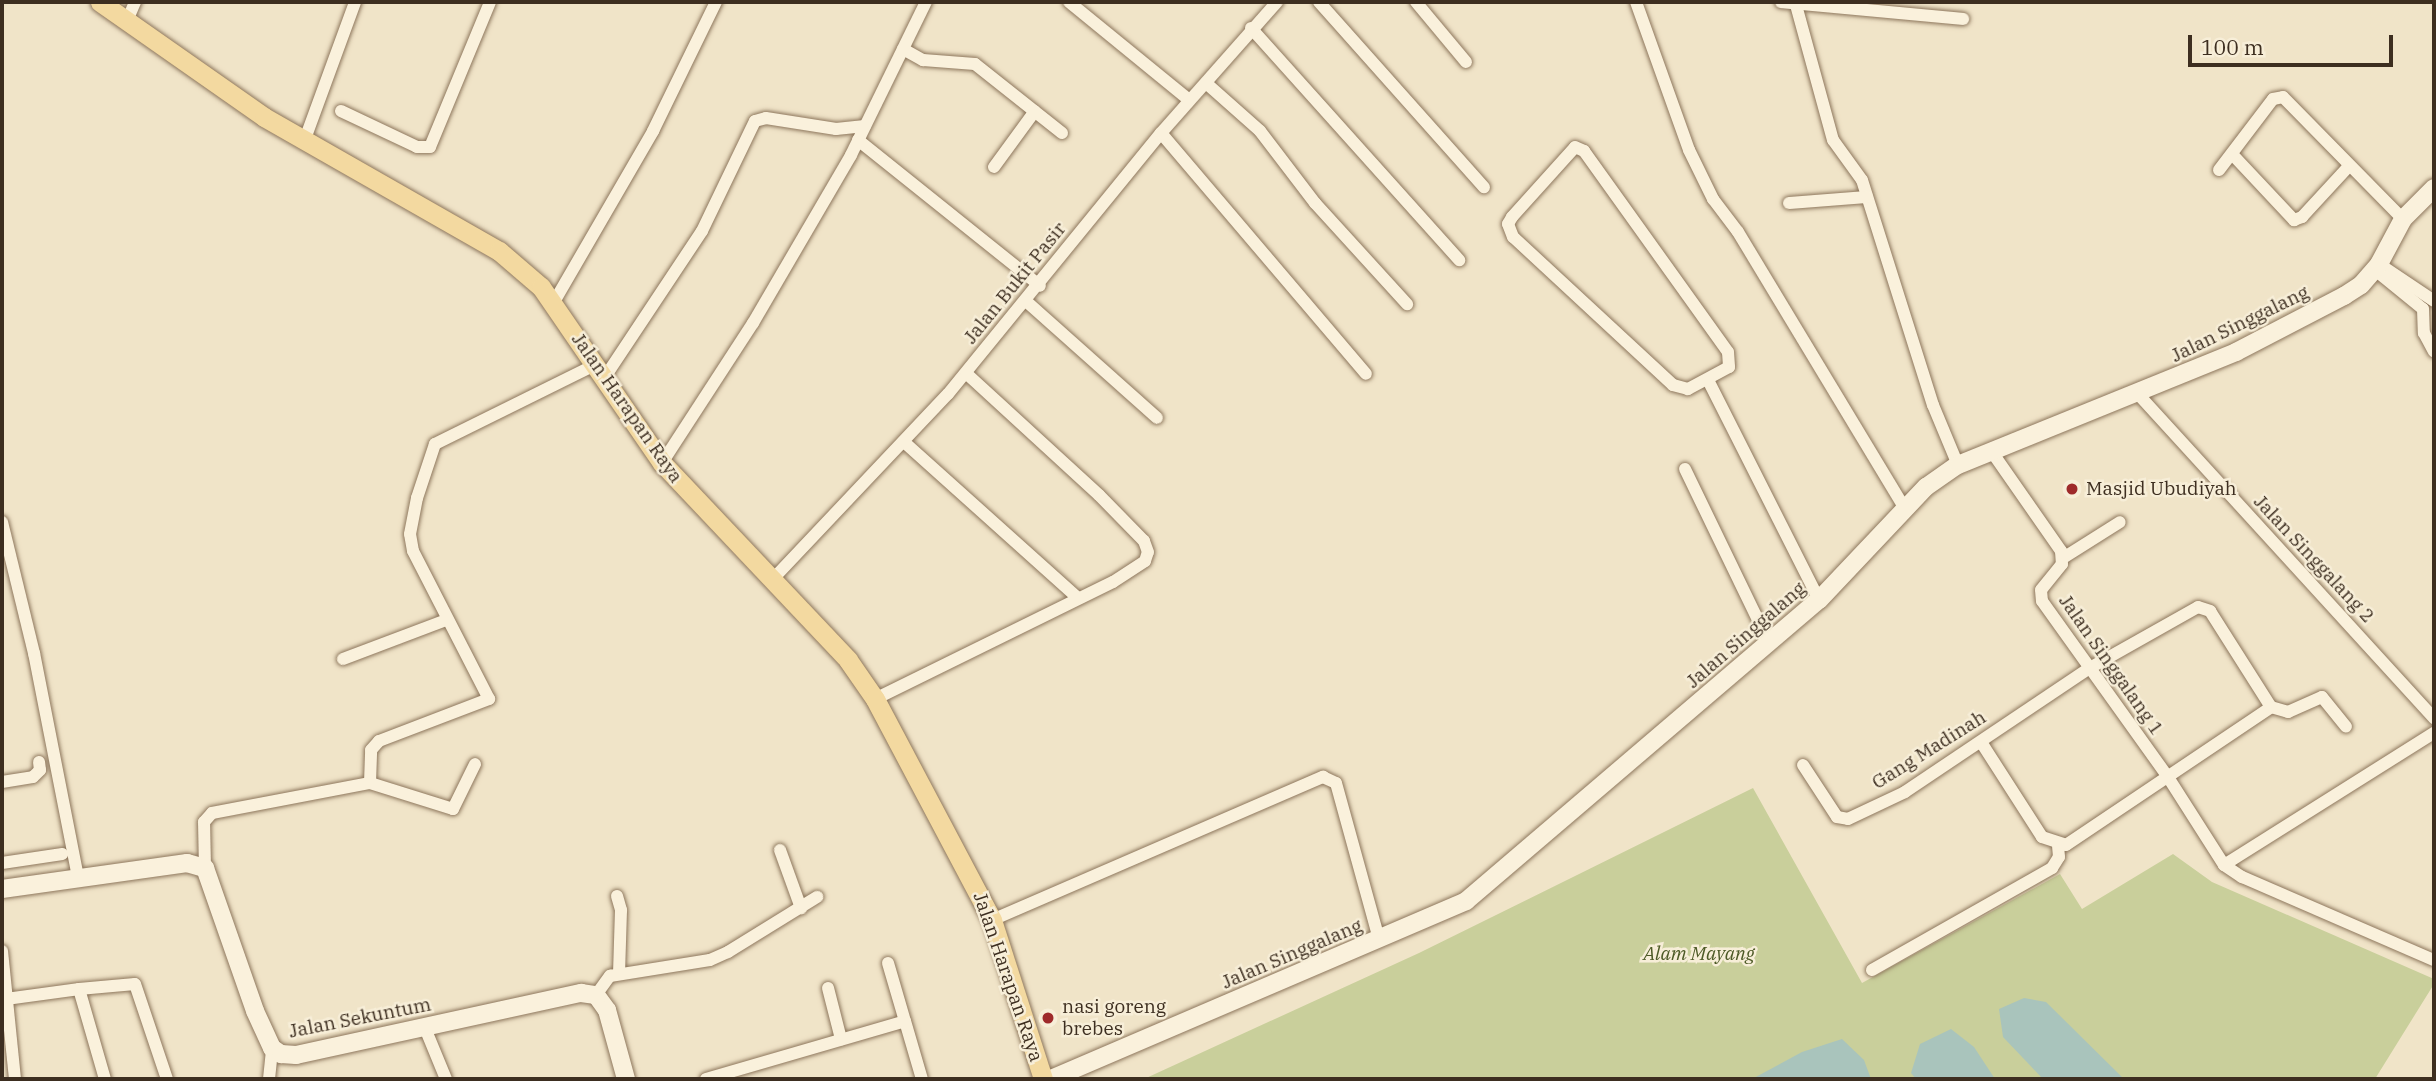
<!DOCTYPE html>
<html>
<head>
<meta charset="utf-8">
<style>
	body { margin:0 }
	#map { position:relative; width:2436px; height:1081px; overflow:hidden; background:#f0e4c8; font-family:"IBM Plex Serif",serif }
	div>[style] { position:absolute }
	.green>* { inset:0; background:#c9cf9b }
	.water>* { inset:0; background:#a9c4bc }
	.roads { filter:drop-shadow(0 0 2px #8d765c) drop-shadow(0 0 2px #8d765c) }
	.street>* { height:12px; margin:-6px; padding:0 6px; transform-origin:6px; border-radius:6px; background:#faf1dc }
	.secondary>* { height:18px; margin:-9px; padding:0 9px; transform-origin:9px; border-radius:9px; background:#faf1dc }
	.primary>* { height:19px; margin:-9.5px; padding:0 9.5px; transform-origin:9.5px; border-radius:9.5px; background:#f3d9a0 }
	.dots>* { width:19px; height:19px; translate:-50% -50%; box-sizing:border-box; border:4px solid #f7eed8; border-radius:50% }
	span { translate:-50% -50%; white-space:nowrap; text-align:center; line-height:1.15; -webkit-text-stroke:5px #f7eed8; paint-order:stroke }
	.street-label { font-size:19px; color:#3d2e20 }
	.poi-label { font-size:19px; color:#3d2e20 }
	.left { translate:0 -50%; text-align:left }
	.park-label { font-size:19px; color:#4d5a26; font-style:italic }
	.frame { position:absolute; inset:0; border:4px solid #3d2e20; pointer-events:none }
	.scale { position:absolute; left:2188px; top:35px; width:205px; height:32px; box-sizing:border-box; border:4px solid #3d2e20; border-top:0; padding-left:9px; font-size:21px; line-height:24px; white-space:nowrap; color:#3d2e20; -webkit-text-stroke:5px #f7eed8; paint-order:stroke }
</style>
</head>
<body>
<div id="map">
	<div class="green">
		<div style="clip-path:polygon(1753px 788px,1862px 983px,2060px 874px,2082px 909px,2173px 854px,2212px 882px,2434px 979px,2434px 984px,2375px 1079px,1144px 1079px,1419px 953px)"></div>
	</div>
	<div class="water">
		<div style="clip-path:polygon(2024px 998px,2046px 1002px,2124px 1079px,2043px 1079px,2003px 1037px,1999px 1009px)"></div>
		<div style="clip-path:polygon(1951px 1029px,1974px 1047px,1995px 1079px,1916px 1079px,1911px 1073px,1920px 1044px)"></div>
		<div style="clip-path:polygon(1842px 1039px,1864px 1060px,1871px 1079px,1752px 1079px,1802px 1052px)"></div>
	</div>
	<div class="roads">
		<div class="street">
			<div style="left:1069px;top:2px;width:155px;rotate:39.2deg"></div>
			<div style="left:1319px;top:2px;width:248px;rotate:48.3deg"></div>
			<div style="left:1416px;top:2px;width:78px;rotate:50.2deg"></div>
			<div style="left:1636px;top:2px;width:157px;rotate:70.3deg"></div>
			<div style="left:1689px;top:150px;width:55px;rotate:63.9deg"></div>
			<div style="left:1713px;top:199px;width:41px;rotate:52.9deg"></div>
			<div style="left:1738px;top:232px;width:323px;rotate:58.9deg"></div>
			<div style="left:1781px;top:2px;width:183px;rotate:5.3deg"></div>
			<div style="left:1796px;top:5px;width:140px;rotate:74.7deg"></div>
			<div style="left:1833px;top:140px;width:49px;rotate:54.1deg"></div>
			<div style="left:1862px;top:180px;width:236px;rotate:72.5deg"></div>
			<div style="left:1933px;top:405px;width:65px;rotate:67.4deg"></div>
			<div style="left:127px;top:21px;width:21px;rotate:-67deg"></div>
			<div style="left:1251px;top:28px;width:312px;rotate:48.1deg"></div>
			<div style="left:903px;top:49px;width:23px;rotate:29deg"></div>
			<div style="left:923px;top:60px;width:52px;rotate:4.4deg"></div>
			<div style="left:975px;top:64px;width:111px;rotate:38.4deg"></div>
			<div style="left:1206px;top:83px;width:72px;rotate:41.6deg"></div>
			<div style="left:1260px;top:131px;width:91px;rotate:52.6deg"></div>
			<div style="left:1315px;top:203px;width:137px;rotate:47.7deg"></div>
			<div style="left:341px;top:111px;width:84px;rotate:25.3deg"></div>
			<div style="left:417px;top:147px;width:13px"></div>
			<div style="left:430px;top:147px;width:157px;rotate:-67.5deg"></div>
			<div style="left:1161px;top:133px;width:316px;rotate:49.6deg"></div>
			<div style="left:305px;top:139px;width:146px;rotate:-69.9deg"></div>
			<div style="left:858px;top:140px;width:233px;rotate:38.7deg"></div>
			<div style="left:1575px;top:147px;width:10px;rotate:24deg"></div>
			<div style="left:1584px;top:151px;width:247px;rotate:54.4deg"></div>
			<div style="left:1728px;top:352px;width:15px;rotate:86deg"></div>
			<div style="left:1729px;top:367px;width:47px;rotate:151.8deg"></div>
			<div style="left:1688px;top:389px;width:16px;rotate:-165deg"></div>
			<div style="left:1673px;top:385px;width:218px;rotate:-137.2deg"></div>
			<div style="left:1513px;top:237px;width:14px;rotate:-111deg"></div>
			<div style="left:1508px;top:224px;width:8px;rotate:-60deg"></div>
			<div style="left:1512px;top:217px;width:94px;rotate:-48deg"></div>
			<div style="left:2232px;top:154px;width:91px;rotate:46.8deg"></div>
			<div style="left:2294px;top:220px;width:9px;rotate:-21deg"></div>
			<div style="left:2302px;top:217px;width:69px;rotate:-47.3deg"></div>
			<div style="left:994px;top:167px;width:69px;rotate:-53.8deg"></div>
			<div style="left:2219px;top:170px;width:89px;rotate:-52.7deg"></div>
			<div style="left:2273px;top:99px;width:10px;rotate:-11deg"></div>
			<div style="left:2283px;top:97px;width:171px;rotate:45.5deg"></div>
			<div style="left:1789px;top:203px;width:78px;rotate:-4.4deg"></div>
			<div style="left:2379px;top:264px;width:66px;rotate:33.9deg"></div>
			<div style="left:2374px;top:269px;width:63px;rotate:39.2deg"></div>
			<div style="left:2423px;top:309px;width:24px;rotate:88deg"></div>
			<div style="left:2424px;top:333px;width:21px;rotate:62deg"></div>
			<div style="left:554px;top:302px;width:198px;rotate:-59.9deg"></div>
			<div style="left:653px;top:131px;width:144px;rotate:-64deg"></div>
			<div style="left:1027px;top:302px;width:174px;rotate:41.7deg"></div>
			<div style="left:603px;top:380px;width:179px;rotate:-56.4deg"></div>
			<div style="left:702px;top:231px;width:122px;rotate:-64.3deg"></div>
			<div style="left:755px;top:121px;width:11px;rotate:-15deg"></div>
			<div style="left:766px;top:118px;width:71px;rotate:8.9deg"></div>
			<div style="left:836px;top:129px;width:29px;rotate:-6deg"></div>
			<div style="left:1708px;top:380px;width:246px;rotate:63.2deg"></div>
			<div style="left:2138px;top:394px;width:439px;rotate:47.6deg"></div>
			<div style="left:904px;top:442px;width:234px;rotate:41.9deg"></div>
			<div style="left:1992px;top:452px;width:121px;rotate:55.1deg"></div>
			<div style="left:2061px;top:551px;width:13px;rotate:86deg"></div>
			<div style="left:2062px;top:564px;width:33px;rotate:129deg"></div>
			<div style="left:2041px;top:590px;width:11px;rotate:85deg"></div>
			<div style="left:2042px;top:601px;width:213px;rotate:54.4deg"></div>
			<div style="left:2166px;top:774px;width:108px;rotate:57.5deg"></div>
			<div style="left:2224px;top:865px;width:22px;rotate:34deg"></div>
			<div style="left:2242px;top:877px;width:209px;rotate:23.4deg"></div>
			<div style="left:662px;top:463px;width:167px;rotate:-57deg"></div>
			<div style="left:753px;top:323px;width:194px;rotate:-59.7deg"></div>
			<div style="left:851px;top:155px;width:170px;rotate:-63.9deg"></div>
			<div style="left:1685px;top:469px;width:193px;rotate:64.2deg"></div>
			<div style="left:2px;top:522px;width:135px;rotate:76.3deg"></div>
			<div style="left:34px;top:653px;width:229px;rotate:78.9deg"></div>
			<div style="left:2063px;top:558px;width:67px;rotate:-32.3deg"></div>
			<div style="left:772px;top:580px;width:256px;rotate:-46.6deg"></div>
			<div style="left:948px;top:394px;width:337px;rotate:-50.8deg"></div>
			<div style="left:1161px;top:133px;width:175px;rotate:-48.5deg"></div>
			<div style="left:343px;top:659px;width:110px;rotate:-20.7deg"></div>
			<div style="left:875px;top:699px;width:265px;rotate:-26.2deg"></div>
			<div style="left:1113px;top:582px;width:38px;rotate:-33deg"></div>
			<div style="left:1145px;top:561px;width:9px;rotate:-72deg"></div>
			<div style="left:1148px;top:552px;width:12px;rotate:-110deg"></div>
			<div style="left:1144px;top:541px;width:64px;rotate:-134.4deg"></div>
			<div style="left:1099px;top:495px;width:180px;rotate:-137.5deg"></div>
			<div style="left:2271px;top:707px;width:18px;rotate:16deg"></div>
			<div style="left:2288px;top:712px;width:37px;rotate:-24deg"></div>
			<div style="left:2322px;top:697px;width:38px;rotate:51deg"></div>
			<div style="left:1981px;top:742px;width:113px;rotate:57.3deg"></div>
			<div style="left:2042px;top:837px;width:25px;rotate:18deg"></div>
			<div style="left:2066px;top:845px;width:247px;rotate:-33.9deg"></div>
			<div style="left:1803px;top:765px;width:62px;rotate:56.8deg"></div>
			<div style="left:1837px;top:817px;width:11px;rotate:10deg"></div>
			<div style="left:1848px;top:819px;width:63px;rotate:-25.3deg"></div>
			<div style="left:1905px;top:792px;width:220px;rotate:-33.9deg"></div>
			<div style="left:2088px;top:669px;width:126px;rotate:-29.4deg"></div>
			<div style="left:2198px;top:607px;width:13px;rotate:18deg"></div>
			<div style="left:2210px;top:611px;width:114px;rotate:57.6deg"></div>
			<div style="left:2px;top:782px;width:31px;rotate:-9deg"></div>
			<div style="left:33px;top:777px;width:10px;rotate:-45deg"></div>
			<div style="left:40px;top:770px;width:8px;rotate:-97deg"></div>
			<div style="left:370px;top:783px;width:33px;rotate:-88deg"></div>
			<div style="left:371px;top:750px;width:12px;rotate:-48deg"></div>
			<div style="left:379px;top:741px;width:118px;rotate:-20.9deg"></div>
			<div style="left:489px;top:699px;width:166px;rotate:-117.2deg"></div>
			<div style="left:413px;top:551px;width:17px;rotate:-100deg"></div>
			<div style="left:410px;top:534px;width:37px;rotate:-79deg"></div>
			<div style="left:417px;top:498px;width:57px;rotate:-71.6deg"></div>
			<div style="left:435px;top:444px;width:178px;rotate:-26.3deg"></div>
			<div style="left:780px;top:850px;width:62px;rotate:70.1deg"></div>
			<div style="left:2px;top:863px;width:61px;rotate:-8.5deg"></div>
			<div style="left:2224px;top:865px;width:248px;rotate:-32.2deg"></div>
			<div style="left:205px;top:868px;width:46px;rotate:-91.2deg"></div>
			<div style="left:204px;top:822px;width:12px;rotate:-48deg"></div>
			<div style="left:212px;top:813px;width:161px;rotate:-10.8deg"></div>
			<div style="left:370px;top:783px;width:87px;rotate:17.4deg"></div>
			<div style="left:453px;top:809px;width:50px;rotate:-63.9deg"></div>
			<div style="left:617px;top:896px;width:15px;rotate:74deg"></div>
			<div style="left:621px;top:910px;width:64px;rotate:91.8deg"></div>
			<div style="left:992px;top:920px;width:361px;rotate:-23.4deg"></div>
			<div style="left:1323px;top:777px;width:14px;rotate:25deg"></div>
			<div style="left:1336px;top:783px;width:162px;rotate:74.6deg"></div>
			<div style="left:2px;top:951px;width:129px;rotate:84.2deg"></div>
			<div style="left:888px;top:963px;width:60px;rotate:73.7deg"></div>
			<div style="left:1872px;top:970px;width:207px;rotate:-29.5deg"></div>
			<div style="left:2052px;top:868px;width:13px;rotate:-58deg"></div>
			<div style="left:2059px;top:857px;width:11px;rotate:-95deg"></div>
			<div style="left:828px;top:988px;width:53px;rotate:75.7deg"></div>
			<div style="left:79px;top:989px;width:56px;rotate:-5.1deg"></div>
			<div style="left:135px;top:984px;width:100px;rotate:71.4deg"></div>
			<div style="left:596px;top:995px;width:24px;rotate:-54deg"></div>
			<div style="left:610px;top:976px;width:101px;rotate:-9.1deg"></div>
			<div style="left:710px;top:960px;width:20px;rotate:-24deg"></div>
			<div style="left:728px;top:952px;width:105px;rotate:-31.7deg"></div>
			<div style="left:6px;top:999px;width:74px;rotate:-7.8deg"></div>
			<div style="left:79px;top:989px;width:94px;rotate:73.9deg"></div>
			<div style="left:425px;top:1028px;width:55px;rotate:67.6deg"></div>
			<div style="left:269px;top:1079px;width:31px;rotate:-84deg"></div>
			<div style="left:706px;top:1079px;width:207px;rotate:-16.2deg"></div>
			<div style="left:905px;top:1021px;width:60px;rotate:73.7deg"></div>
		</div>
		<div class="secondary">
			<div style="left:2px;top:889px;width:187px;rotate:-8deg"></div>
			<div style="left:187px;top:863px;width:19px;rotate:16deg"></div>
			<div style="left:205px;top:868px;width:151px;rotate:70.7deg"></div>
			<div style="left:255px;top:1011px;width:41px;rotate:65.3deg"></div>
			<div style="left:272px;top:1048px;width:11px;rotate:34deg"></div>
			<div style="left:281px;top:1054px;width:15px;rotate:4deg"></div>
			<div style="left:296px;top:1055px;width:292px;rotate:-12.3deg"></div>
			<div style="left:581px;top:993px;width:15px;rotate:8deg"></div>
			<div style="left:596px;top:995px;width:19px;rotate:54deg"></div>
			<div style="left:607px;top:1010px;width:72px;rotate:74.6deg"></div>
			<div style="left:1051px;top:1079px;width:452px;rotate:-23.2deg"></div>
			<div style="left:1466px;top:901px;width:464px;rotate:-40.5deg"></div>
			<div style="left:1819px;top:600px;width:156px;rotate:-46.6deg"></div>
			<div style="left:1926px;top:487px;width:39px;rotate:-35deg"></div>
			<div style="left:1958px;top:465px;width:300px;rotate:-22.1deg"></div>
			<div style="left:2236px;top:352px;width:122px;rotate:-27.4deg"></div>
			<div style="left:2344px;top:296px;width:20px;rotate:-33deg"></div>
			<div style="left:2361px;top:285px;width:28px;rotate:-49deg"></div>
			<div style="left:2379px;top:264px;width:51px;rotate:-61.9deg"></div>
			<div style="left:2403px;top:219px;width:44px;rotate:-45deg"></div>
		</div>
		<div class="primary">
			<div style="left:100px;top:2px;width:200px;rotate:35deg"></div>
			<div style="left:264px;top:117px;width:271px;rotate:29.7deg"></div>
			<div style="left:499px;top:251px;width:55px;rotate:40.6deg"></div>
			<div style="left:541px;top:287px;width:214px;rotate:55.5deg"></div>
			<div style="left:662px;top:463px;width:271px;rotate:46.6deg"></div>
			<div style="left:848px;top:660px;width:47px;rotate:55.3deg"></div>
			<div style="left:875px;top:699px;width:250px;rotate:62.1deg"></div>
			<div style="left:992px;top:920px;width:167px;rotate:72.2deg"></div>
		</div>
	</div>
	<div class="dots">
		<div style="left:2072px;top:489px;background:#9e2a2b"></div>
		<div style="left:1048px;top:1018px;background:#9e2a2b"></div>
	</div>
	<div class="street-label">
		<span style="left:1015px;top:283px;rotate:-51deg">Jalan Bukit Pasir</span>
		<span style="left:2240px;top:324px;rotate:-26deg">Jalan Singgalang</span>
		<span style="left:627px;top:408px;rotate:55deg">Jalan Harapan Raya</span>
		<span style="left:2314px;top:559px;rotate:47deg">Jalan Singgalang 2</span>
		<span style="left:1746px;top:635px;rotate:-41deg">Jalan Singgalang</span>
		<span style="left:2111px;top:665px;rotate:55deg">Jalan Singgalang 1</span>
		<span style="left:1929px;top:750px;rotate:-32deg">Gang Madinah</span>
		<span style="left:1292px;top:954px;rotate:-23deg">Jalan Singgalang</span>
		<span style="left:1008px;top:977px;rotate:71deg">Jalan Harapan Raya</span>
		<span style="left:360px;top:1018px;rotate:-11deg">Jalan Sekuntum</span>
	</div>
	<div class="poi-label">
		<span class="left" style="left:2086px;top:489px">Masjid Ubudiyah</span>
		<span class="left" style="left:1062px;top:1018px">nasi goreng<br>brebes</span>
	</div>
	<div class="park-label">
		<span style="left:1699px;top:954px">Alam Mayang</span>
	</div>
	<div class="frame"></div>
	<div class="scale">100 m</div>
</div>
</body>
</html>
